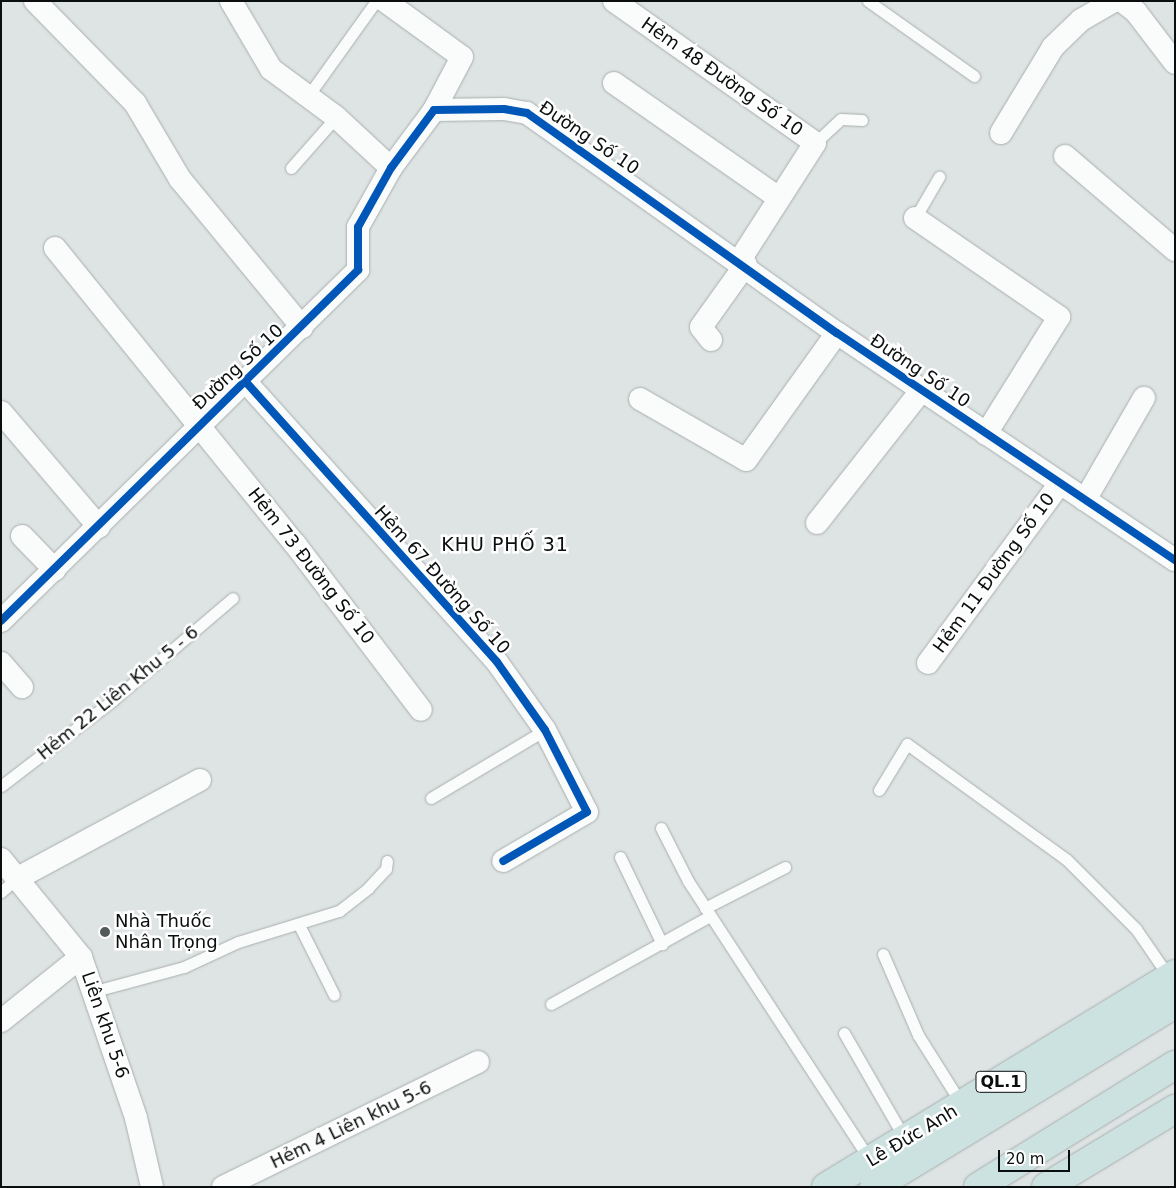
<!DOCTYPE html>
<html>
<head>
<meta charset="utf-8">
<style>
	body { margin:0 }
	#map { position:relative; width:1176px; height:1188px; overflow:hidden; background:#dde4e3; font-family:"DejaVu Sans",sans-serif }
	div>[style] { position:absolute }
	.roads { filter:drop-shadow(0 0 1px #a9aeae) drop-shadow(0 0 1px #a9aeae) }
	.service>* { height:11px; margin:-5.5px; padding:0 5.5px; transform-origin:5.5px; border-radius:5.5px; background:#fafbfb }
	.minor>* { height:22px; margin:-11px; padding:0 11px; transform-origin:11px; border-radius:11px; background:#fafbfb }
	.trunk>* { height:28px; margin:-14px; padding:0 14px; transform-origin:14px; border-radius:14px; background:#cce2e0 }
	.cycleway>* { height:8px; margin:-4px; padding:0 4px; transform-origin:4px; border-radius:4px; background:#0057b8 }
	.dots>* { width:14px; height:14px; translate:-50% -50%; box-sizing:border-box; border:2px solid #fff; border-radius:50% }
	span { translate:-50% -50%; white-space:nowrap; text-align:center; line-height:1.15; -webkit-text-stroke:5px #fff; paint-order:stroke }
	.shield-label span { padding:1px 4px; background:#fff; border:1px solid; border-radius:4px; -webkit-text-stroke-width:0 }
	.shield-label { font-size:16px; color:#0a0e0e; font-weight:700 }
	.street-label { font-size:18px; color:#0a0e0e }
	.poi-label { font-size:18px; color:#0a0e0e }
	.left { translate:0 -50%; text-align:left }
	.neighbourhood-label { font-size:19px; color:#0a0e0e; letter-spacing:1px }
	.frame { position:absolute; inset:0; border:2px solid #0a0e0e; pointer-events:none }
	.scale { position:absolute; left:998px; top:1150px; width:72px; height:22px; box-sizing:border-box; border:2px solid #0a0e0e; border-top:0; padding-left:6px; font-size:15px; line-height:18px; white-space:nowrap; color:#0a0e0e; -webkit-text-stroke:4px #fff; paint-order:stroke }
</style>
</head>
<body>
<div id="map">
	<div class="roads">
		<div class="service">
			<div style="left:868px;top:1px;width:130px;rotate:35.3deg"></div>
			<div style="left:308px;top:96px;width:117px;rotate:-54.4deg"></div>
			<div style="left:815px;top:143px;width:35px;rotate:-43deg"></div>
			<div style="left:841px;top:119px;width:21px;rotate:3deg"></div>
			<div style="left:291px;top:168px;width:68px;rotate:-48.6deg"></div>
			<div style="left:915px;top:218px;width:48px;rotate:-59.7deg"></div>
			<div style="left:1px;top:786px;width:141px;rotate:-37.5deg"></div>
			<div style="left:113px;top:700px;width:157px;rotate:-40.4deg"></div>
			<div style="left:879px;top:790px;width:54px;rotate:-58.7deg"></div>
			<div style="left:907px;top:744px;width:196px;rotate:35.9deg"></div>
			<div style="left:1066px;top:859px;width:99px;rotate:45deg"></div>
			<div style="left:1136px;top:929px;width:58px;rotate:55.5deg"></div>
			<div style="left:431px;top:798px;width:133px;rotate:-30.8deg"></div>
			<div style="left:661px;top:828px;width:59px;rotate:63deg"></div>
			<div style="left:688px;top:881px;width:333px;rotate:56.9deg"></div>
			<div style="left:620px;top:857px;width:97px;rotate:64.2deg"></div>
			<div style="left:1px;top:892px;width:20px;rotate:-41deg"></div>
			<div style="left:705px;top:908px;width:90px;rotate:-27.1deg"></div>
			<div style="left:299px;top:925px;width:78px;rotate:63.4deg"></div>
			<div style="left:883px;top:954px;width:88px;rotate:66.6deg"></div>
			<div style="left:918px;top:1035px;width:83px;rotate:57.8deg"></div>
			<div style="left:95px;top:991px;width:92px;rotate:-15.1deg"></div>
			<div style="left:184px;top:967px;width:60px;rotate:-24.8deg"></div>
			<div style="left:238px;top:942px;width:106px;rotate:-17.1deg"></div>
			<div style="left:339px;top:911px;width:37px;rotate:-38deg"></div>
			<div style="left:368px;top:888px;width:26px;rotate:-47deg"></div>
			<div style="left:386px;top:869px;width:8px;rotate:-83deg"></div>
			<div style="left:551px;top:1004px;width:182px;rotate:-29deg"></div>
			<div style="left:844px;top:1033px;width:122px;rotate:60.1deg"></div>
		</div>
		<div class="minor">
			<div style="left:35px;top:1px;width:143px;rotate:45.6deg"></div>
			<div style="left:135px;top:103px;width:88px;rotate:59.4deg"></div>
			<div style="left:180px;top:179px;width:192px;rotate:50.5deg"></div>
			<div style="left:231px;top:1px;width:79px;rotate:59.5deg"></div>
			<div style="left:271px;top:69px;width:81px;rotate:36.4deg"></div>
			<div style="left:336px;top:117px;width:75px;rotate:42.8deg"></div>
			<div style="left:385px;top:1px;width:95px;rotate:36deg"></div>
			<div style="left:462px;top:57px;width:60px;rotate:117.8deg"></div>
			<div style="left:614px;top:1px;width:246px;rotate:35.2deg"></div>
			<div style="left:815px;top:143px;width:139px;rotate:122.7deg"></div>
			<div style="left:1122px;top:1px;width:18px;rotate:38deg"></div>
			<div style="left:1136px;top:12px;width:64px;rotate:52.6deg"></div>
			<div style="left:614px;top:83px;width:201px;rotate:34.9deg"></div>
			<div style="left:1001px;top:133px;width:100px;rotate:-58.8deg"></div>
			<div style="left:1053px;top:47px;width:39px;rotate:-44deg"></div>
			<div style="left:1081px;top:20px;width:38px;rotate:-30deg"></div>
			<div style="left:1065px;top:156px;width:145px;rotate:40.5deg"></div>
			<div style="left:915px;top:218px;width:175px;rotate:34.5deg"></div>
			<div style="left:1059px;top:317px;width:138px;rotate:122deg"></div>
			<div style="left:55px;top:248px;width:381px;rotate:51deg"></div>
			<div style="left:295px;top:544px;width:208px;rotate:52.8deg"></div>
			<div style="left:711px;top:340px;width:16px;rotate:-128deg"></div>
			<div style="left:701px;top:327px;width:77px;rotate:-54.5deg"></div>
			<div style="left:245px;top:381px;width:377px;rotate:48.1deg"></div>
			<div style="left:497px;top:662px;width:83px;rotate:54.8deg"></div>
			<div style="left:545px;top:730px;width:92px;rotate:62.9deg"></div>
			<div style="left:587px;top:812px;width:97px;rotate:149.7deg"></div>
			<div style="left:640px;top:399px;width:122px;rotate:29.9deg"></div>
			<div style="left:746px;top:460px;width:156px;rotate:-54.4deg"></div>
			<div style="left:1px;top:412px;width:151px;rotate:49.6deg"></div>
			<div style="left:1085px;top:500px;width:118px;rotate:-60deg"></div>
			<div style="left:817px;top:523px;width:168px;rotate:-51.8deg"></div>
			<div style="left:22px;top:536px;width:47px;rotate:45.9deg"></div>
			<div style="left:1px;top:621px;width:501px;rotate:-44.51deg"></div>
			<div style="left:358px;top:270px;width:43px;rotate:-90deg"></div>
			<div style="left:358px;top:227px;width:68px;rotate:-60.8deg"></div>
			<div style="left:391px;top:168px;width:72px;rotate:-53.4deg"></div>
			<div style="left:434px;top:110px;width:70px;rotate:-0.8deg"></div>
			<div style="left:504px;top:109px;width:23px;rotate:10deg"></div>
			<div style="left:527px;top:113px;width:380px;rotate:35.4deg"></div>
			<div style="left:837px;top:333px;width:407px;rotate:33.9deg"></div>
			<div style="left:1px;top:663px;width:32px;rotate:49deg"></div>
			<div style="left:928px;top:663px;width:223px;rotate:-53.7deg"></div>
			<div style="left:1px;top:859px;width:127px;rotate:50.8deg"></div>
			<div style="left:81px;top:957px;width:170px;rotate:71.1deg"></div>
			<div style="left:136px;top:1118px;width:71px;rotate:76.9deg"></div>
			<div style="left:16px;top:879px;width:209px;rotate:-28.3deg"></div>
			<div style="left:1px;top:1021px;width:102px;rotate:-38.7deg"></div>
			<div style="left:223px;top:1187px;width:284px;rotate:-26.1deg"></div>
		</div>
		<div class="trunk">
			<div style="left:826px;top:1187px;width:409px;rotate:-31.4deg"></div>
			<div style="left:874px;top:1187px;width:352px;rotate:-31.3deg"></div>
			<div style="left:978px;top:1187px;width:232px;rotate:-31.8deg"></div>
			<div style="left:1046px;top:1187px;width:151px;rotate:-31.2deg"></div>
		</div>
	</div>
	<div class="cycleway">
		<div style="left:245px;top:381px;width:377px;rotate:48.1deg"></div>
		<div style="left:497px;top:662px;width:83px;rotate:54.8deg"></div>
		<div style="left:545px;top:730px;width:92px;rotate:62.9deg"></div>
		<div style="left:587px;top:812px;width:97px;rotate:149.7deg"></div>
		<div style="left:1px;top:621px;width:501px;rotate:-44.51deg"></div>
		<div style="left:358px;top:270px;width:43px;rotate:-90deg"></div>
		<div style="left:358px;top:227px;width:68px;rotate:-60.8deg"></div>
		<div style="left:391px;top:168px;width:72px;rotate:-53.4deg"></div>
		<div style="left:434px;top:110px;width:70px;rotate:-0.8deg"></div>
		<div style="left:504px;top:109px;width:23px;rotate:10deg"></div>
		<div style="left:527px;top:113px;width:380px;rotate:35.4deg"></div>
		<div style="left:837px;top:333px;width:407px;rotate:33.9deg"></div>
	</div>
	<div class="dots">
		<div style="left:105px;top:932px;background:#545959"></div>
	</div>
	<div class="shield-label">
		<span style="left:1001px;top:1082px">QL.1</span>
	</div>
	<div class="street-label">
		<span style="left:722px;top:77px;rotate:35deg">Hẻm 48 Đường Số 10</span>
		<span style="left:589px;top:138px;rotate:34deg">Đường Số 10</span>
		<span style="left:238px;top:367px;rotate:-43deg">Đường Số 10</span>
		<span style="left:920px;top:371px;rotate:34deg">Đường Số 10</span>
		<span style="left:311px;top:566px;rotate:52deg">Hẻm 73 Đường Số 10</span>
		<span style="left:994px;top:573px;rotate:-54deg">Hẻm 11 Đường Số 10</span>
		<span style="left:442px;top:580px;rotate:48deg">Hẻm 67 Đường Số 10</span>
		<span style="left:118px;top:693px;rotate:-39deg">Hẻm 22 Liên Khu 5 - 6</span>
		<span style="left:105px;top:1025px;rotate:71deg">Liên khu 5-6</span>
		<span style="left:351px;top:1125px;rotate:-26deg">Hẻm 4 Liên khu 5-6</span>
		<span style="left:912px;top:1136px;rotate:-31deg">Lê Đức Anh</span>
	</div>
	<div class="poi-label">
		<span class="left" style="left:115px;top:932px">Nhà Thuốc<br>Nhân Trọng</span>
	</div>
	<div class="neighbourhood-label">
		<span style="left:505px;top:545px">KHU PHỐ 31</span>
	</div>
	<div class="frame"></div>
	<div class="scale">20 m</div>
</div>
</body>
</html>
